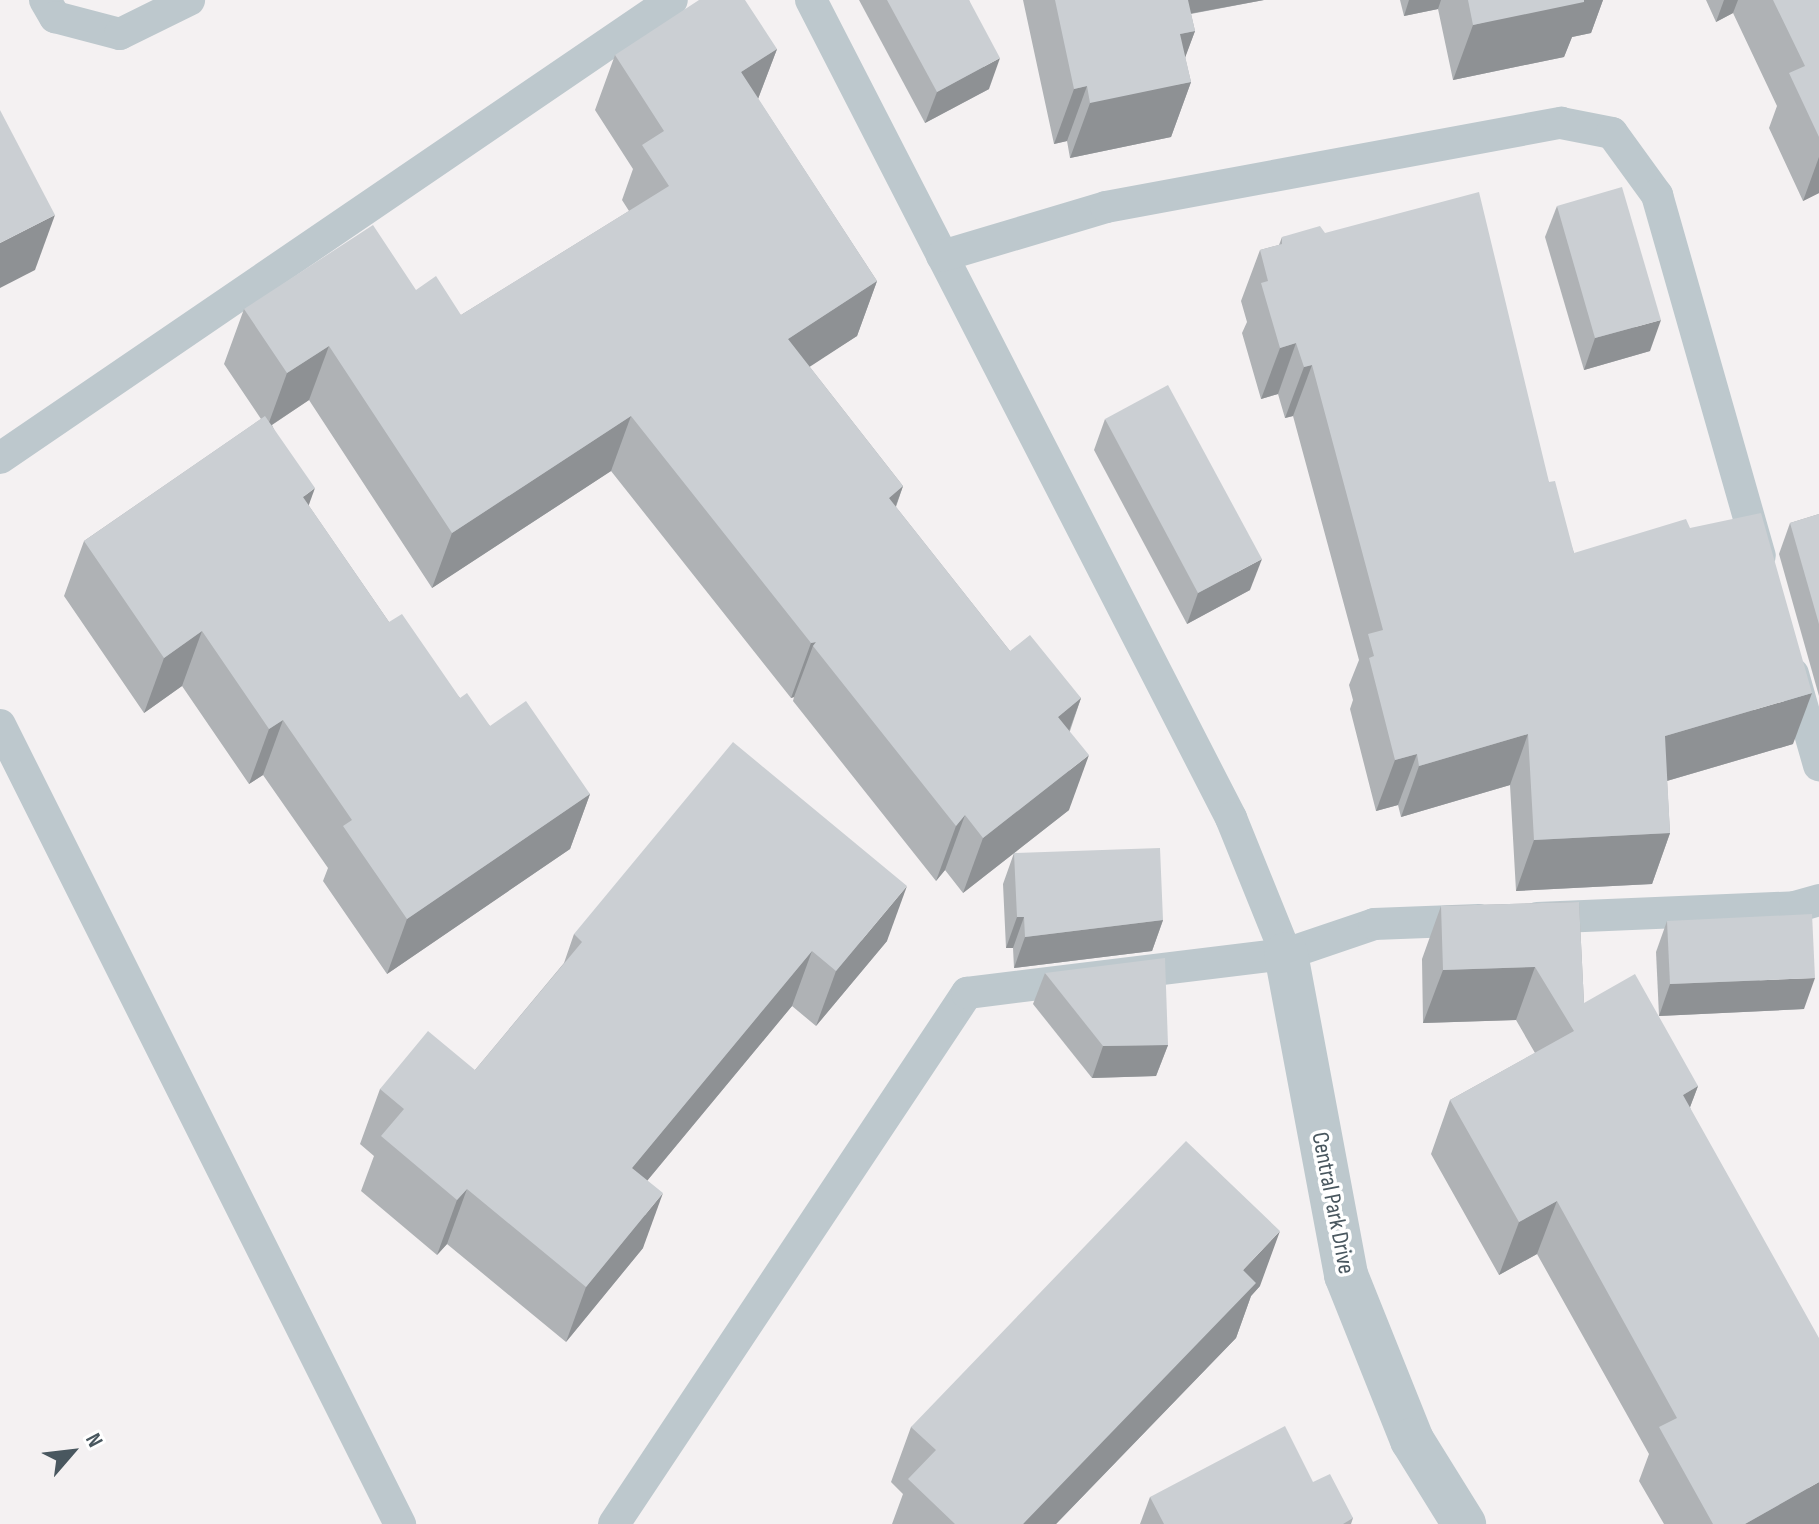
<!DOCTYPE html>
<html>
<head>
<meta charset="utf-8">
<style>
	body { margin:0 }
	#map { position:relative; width:1819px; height:1524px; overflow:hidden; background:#f4f1f2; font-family:"Sofia Sans Condensed",sans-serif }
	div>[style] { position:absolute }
	.lane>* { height:32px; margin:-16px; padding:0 16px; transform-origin:16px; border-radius:16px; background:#bdc8cd }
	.street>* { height:44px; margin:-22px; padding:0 22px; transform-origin:22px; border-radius:22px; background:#bdc8cd }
	.wall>* { inset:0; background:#afb2b5 }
	.shaded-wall>* { inset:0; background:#8e9194 }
	.building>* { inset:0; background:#cbcfd3 }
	span { translate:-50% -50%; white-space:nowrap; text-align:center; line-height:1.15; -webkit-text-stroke:7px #fff; paint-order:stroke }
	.street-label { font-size:24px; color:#49575f }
	.north { position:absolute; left:32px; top:1412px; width:80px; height:80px; -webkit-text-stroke:6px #fff; paint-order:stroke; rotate:62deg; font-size:22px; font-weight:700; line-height:32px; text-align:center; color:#49575f }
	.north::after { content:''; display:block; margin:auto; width:28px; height:36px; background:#49575f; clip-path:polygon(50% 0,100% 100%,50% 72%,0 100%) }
</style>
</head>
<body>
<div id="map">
	<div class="lane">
		<div style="left:45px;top:0;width:20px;rotate:60deg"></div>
		<div style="left:55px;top:17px;width:67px;rotate:14.7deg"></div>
		<div style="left:120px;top:34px;width:77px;rotate:-26.2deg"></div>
		<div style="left:811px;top:0;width:920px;rotate:62.82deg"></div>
		<div style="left:1231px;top:818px;width:147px;rotate:68deg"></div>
		<div style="left:942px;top:256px;width:171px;rotate:-16.6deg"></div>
		<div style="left:1106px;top:207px;width:463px;rotate:-10.5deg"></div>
		<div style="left:1561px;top:123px;width:52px;rotate:11.1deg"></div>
		<div style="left:1612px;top:133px;width:77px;rotate:54deg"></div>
		<div style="left:1657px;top:195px;width:375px;rotate:74.1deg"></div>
		<div style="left:0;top:458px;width:813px;rotate:-34.28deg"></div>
		<div style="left:1793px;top:674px;width:95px;rotate:74.1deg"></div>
		<div style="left:0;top:725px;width:894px;rotate:63.41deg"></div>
		<div style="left:1537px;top:918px;width:258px;rotate:-2.4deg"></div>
		<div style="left:1795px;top:907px;width:25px;rotate:-16deg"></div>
		<div style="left:614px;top:1524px;width:638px;rotate:-56.38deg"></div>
		<div style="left:967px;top:993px;width:321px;rotate:-7deg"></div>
		<div style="left:1286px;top:954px;width:93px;rotate:-18.8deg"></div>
		<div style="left:1374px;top:924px;width:105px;rotate:-2.2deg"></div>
	</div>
	<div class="street">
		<div style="left:1286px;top:954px;width:327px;rotate:79.4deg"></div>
		<div style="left:1346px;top:1275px;width:178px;rotate:68.2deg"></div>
		<div style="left:1412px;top:1440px;width:99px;rotate:58.2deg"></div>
	</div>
	<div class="wall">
		<div style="clip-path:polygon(859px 0,969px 0,989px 89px,925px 123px)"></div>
		<div style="clip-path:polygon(1023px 0,1264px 0,1191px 14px,1195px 31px,1185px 57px,1191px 82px,1171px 137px,1070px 158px,1067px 141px,1054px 144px)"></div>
		<div style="clip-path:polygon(1400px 0,1603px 0,1591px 33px,1572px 37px,1564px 57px,1453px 80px,1438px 9px,1404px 16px)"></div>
		<div style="clip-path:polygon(1706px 0,1819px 0,1819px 193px,1803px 201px,1769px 128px,1777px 106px,1733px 13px,1716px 22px)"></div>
		<div style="clip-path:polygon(777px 49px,758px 99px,877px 281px,857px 336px,809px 366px,903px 486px,896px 507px,1010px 651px,1081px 698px,1070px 731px,1069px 810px,963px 893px,945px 870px,936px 881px,793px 701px,794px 697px,791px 698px,611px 471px,432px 588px,309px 400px,272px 425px,309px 506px,389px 622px,460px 698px,490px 726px,590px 794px,570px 849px,387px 974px,323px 881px,328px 868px,263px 775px,249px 784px,182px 686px,144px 713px,64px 596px,84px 541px,261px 419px,224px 364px,244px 309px,416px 290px,461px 315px,629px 211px,622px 200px,633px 169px,595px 110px,615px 55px)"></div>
		<div style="clip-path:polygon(1557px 206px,1650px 351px,1584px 370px,1545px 237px)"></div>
		<div style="clip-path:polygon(1325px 233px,1549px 482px,1574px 553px,1793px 744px,1667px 781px,1670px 833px,1652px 884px,1516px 891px,1510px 785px,1401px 817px,1398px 805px,1376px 811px,1350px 709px,1353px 700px,1349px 685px,1359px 660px,1293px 416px,1285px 418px,1278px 394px,1261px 399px,1242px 333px,1247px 322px,1241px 301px,1260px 250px,1279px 245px,1282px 237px)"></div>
		<div style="clip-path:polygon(1105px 419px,1250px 590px,1187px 624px,1094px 450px)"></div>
		<div style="clip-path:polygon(1819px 514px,1819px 696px,1779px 554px,1790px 523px)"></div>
		<div style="clip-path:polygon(1014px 853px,1163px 920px,1152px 951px,1014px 968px,1013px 948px,1006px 948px,1003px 884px)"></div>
		<div style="clip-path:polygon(1579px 902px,1584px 1003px,1698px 1086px,1690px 1107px,1819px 1524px,1664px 1524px,1639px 1481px,1649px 1454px,1537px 1254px,1499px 1275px,1431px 1154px,1450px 1100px,1535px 1053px,1516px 1020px,1423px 1023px,1422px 959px,1441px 906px)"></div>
		<div style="clip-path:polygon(1667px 921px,1804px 1009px,1659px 1016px,1656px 952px)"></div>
		<div style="clip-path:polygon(574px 934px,887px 941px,816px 1026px,792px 1006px,647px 1181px,643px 1248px,566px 1342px,447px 1244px,437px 1255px,361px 1191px,374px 1156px,360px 1144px,380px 1089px,475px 1070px,564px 963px)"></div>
		<div style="clip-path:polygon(1045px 973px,1168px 1045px,1156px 1076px,1092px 1078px,1033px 1004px)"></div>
		<div style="clip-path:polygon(1260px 1286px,1251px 1296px,1236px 1338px,1056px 1524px,892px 1524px,903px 1494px,891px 1482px,911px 1427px)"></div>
		<div style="clip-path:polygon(1313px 1482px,1353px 1518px,1351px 1524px,1140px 1524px,1150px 1497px)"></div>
	</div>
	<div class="shaded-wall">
		<div style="clip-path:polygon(1168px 0,1264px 0,1161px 19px)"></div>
		<div style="clip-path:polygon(1409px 0,1441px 0,1438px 9px,1404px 16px)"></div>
		<div style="clip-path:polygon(1575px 0,1603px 0,1591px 33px,1572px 37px,1564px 57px,1453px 80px,1473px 25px)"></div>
		<div style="clip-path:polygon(1724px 0,1738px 0,1733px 13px,1716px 22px)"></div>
		<div style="clip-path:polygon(1195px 31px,1175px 85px,1191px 82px,1171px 137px,1070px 158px,1090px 103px,1180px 34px)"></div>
		<div style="clip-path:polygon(777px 49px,756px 104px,741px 72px)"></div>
		<div style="clip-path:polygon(1000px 58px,989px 89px,925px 123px,937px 92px)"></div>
		<div style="clip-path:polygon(1087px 86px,1067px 141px,1054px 144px,1074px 89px)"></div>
		<div style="clip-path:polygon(1819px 157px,1819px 193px,1803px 201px)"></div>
		<div style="clip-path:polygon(55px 215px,35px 270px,0 288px,0 243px)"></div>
		<div style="clip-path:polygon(877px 281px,857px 336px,768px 394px,788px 339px)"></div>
		<div style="clip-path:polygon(1661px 320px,1650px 351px,1584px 370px,1595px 338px)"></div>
		<div style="clip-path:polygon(1296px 343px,1278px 394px,1261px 399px,1280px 348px)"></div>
		<div style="clip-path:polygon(329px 346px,309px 400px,267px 428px,287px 373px)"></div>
		<div style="clip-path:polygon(1312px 365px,1293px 416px,1285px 418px,1304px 367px)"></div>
		<div style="clip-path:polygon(631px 416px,611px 471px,432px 588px,452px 533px)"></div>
		<div style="clip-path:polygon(903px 486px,883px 541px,889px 498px)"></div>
		<div style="clip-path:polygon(315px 488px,295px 543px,303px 497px)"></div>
		<div style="clip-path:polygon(1262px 559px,1250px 590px,1187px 624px,1198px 593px)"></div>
		<div style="clip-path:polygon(202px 631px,182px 686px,144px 713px,164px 658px)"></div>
		<div style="clip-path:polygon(816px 642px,813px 646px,794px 697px,791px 698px,811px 643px)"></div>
		<div style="clip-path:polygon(1812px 693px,1793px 744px,1646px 787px,1665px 736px)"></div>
		<div style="clip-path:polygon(1081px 698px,1061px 753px,1058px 717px)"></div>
		<div style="clip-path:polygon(283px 720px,263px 775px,249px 784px,269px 729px)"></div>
		<div style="clip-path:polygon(1528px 734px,1510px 785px,1401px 817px,1419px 766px)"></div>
		<div style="clip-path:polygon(1417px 754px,1398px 805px,1376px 811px,1395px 760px)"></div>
		<div style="clip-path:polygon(1089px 755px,1069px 810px,963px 893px,983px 838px)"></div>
		<div style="clip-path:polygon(590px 794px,570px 849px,387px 974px,407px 919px)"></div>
		<div style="clip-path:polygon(965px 815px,945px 870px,936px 881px,956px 826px)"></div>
		<div style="clip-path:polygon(1670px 833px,1652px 884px,1516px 891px,1534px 840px)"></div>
		<div style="clip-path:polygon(907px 886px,887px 941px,816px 1026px,836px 971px)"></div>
		<div style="clip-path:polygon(1017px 917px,1024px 917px,1013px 948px,1006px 948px)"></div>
		<div style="clip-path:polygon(1163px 920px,1152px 951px,1014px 968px,1025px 937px)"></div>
		<div style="clip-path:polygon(812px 951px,792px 1006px,612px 1223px,632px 1168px)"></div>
		<div style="clip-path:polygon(1535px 967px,1516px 1020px,1423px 1023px,1443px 970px)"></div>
		<div style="clip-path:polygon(1815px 978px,1804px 1009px,1659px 1016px,1670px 984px)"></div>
		<div style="clip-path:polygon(1168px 1045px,1156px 1076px,1092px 1078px,1103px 1046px)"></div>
		<div style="clip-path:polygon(1698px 1086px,1678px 1139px,1683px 1095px)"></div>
		<div style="clip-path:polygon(467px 1189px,447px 1244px,437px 1255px,457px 1200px)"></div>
		<div style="clip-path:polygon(663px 1193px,643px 1248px,566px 1342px,586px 1287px)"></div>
		<div style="clip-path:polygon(1557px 1201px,1537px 1254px,1499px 1275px,1519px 1222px)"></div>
		<div style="clip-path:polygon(1280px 1231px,1260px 1286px,1251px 1296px,1236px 1338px,1056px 1524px,1023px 1524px,1243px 1270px)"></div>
		<div style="clip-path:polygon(1819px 1482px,1819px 1524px,1745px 1524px)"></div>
	</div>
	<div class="building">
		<div style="clip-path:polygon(699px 0,745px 0,777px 49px,741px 72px,877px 281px,788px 339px,903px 486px,889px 498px,1010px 651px,1030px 635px,1081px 698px,1058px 717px,1089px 755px,983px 838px,965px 815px,956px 826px,813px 646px,816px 642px,811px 643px,631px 416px,452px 533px,329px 346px,287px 373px,244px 309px,373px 225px,416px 290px,436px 276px,461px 315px,669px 186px,642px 145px,664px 131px,615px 55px)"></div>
		<div style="clip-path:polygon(887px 0,969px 0,1000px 58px,937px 92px)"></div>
		<div style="clip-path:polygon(1055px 0,1188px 0,1195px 31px,1180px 34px,1191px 82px,1090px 103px,1087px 86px,1074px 89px)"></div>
		<div style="clip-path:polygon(1468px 0,1584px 0,1584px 2px,1473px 25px)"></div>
		<div style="clip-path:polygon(1773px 0,1819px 0,1819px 137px,1789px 73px,1805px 66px)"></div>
		<div style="clip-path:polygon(0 110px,55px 215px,0 243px)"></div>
		<div style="clip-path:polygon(1622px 187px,1661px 320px,1595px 338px,1557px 206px)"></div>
		<div style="clip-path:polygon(1479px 192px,1549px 482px,1555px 481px,1574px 553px,1686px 519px,1690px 528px,1761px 513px,1812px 693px,1665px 736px,1670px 833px,1534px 840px,1528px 734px,1419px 766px,1417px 754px,1395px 760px,1369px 658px,1374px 656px,1368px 634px,1383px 630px,1312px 365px,1304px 367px,1296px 343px,1280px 348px,1261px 283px,1268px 281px,1260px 250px,1282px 244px,1282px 237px,1320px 226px,1325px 233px)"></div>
		<div style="clip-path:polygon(1168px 385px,1262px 559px,1198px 593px,1105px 419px)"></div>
		<div style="clip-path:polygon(265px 416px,315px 488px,303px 497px,389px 622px,402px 614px,460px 698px,467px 693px,490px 726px,526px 701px,590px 794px,407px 919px,343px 826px,352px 820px,283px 720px,269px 729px,202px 631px,164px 658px,84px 541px)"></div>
		<div style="clip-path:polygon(1819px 514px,1819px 624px,1790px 523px)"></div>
		<div style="clip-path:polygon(733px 742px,907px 886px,836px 971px,812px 951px,632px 1168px,663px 1193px,586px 1287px,467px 1189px,457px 1200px,381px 1136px,404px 1109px,380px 1089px,428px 1031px,475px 1070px,582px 942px,574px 934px)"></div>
		<div style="clip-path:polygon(1160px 848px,1163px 920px,1025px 937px,1024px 917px,1017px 917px,1014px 853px)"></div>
		<div style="clip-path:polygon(1579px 902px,1584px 1003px,1635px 974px,1698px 1086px,1683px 1095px,1819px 1338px,1819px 1482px,1745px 1524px,1713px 1524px,1659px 1427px,1677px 1418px,1557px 1201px,1519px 1222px,1450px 1100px,1574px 1031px,1535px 967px,1443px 970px,1441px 906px)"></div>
		<div style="clip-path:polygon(1812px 914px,1815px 978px,1670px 984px,1667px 921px)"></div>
		<div style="clip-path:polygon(1165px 958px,1168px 1045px,1103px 1046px,1045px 973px)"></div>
		<div style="clip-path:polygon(1186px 1141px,1280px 1231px,1243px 1270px,1256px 1283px,1023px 1524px,955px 1524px,908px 1479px,936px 1450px,911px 1427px)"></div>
		<div style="clip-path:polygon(1285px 1426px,1313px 1482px,1330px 1474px,1353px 1518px,1343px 1524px,1164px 1524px,1150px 1497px)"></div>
	</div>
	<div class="street-label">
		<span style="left:1333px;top:1203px;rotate:79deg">Central Park Drive</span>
	</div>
	<div class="north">N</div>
</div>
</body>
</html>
